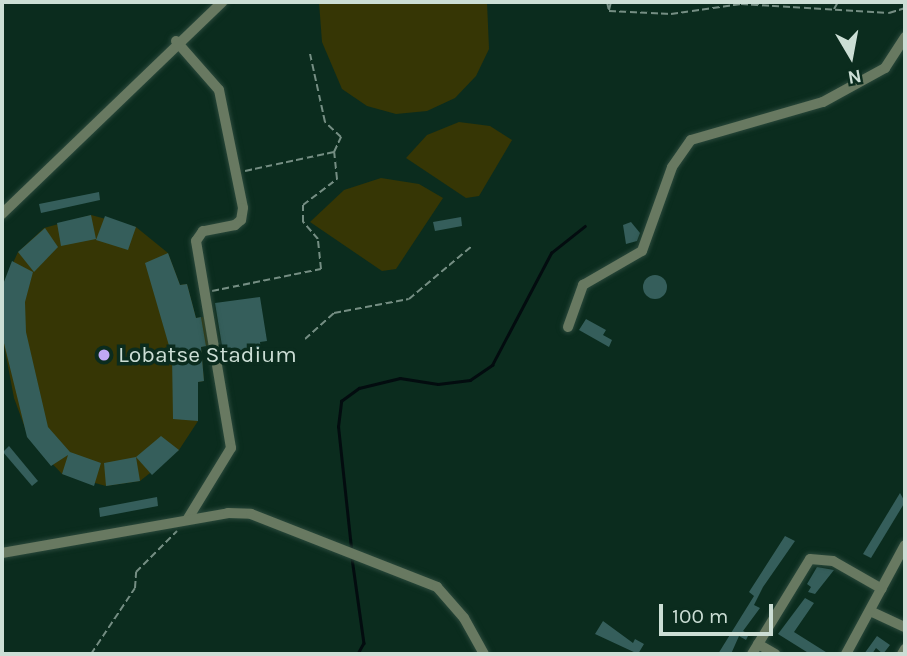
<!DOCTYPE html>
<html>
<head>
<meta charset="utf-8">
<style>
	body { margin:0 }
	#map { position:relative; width:907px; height:656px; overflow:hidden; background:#0b2c1e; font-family:Karla,sans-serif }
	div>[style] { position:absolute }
	.green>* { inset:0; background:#363605 }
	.stream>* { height:2.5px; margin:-1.25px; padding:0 1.25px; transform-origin:1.25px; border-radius:1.25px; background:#030c0f }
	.building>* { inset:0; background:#355e5b }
	.round { border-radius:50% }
	.path>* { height:2px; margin-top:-1px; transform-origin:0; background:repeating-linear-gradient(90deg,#758e83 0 7px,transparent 0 10.5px) }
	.roads { filter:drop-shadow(0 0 2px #2a483b) drop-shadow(0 0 2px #2a483b) }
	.minor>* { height:10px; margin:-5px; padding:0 5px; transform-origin:5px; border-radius:5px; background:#687961 }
	.dots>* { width:19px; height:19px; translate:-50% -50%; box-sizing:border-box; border:4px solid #0b2c1e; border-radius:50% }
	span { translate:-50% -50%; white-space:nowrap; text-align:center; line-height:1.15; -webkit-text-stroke:7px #0b2c1e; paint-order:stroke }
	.poi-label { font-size:23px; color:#ccded5 }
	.left { translate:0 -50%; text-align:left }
	.frame { position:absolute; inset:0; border:4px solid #ccded5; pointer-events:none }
	.north { position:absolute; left:816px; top:21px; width:70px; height:70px; -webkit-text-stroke:5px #0b2c1e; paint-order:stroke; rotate:170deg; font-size:19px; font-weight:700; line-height:28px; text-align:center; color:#ccded5 }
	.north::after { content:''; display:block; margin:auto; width:24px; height:32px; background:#ccded5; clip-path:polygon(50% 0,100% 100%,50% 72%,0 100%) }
	.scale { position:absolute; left:659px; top:604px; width:114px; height:32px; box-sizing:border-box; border:4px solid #ccded5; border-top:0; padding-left:9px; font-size:21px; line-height:24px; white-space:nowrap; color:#ccded5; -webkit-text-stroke:5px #0b2c1e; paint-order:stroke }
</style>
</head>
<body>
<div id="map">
	<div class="green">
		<div style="clip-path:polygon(319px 2px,487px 2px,489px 49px,476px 76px,455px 98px,427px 111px,396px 114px,367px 106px,342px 89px,322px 42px)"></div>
		<div style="clip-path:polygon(459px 122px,490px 126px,512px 140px,479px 196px,466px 198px,406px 158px,427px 135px)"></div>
		<div style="clip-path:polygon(381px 178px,419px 184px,443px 198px,396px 269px,382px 271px,310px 222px,344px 190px)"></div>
		<div style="clip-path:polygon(91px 215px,136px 227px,168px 253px,180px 285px,187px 284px,196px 318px,204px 317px,209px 345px,201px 347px,204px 381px,198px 382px,198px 421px,179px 450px,140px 481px,106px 486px,62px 474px,29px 439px,14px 398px,2px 335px,2px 287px,18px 252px,44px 228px)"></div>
	</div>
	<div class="stream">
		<div style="left:351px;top:548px;width:122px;rotate:-96.1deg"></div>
		<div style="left:338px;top:427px;width:26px;rotate:-83deg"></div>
		<div style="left:341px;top:401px;width:22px;rotate:-36deg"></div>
		<div style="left:359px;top:388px;width:42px;rotate:-13.7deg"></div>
		<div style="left:400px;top:378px;width:38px;rotate:9deg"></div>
		<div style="left:438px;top:384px;width:32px;rotate:-7deg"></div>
		<div style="left:470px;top:380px;width:27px;rotate:-34deg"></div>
		<div style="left:492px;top:365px;width:127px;rotate:-62.2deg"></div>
		<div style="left:551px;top:253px;width:43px;rotate:-38.5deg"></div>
		<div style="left:352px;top:558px;width:86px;rotate:82deg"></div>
		<div style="left:364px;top:643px;width:13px;rotate:119deg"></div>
	</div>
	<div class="building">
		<div style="clip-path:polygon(99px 192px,100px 200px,41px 213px,39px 204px)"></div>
		<div style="clip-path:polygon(91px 215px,96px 239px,61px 246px,57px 223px)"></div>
		<div style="clip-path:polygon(105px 216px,136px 227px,128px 250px,96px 240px)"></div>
		<div style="clip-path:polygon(461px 217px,462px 226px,435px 231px,433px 222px)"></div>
		<div style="clip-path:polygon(631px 222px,640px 233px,637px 241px,626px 244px,623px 225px)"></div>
		<div style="clip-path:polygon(45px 228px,58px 247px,34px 272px,18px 252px)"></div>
		<div style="clip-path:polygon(168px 253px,180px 285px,187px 284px,196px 318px,201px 317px,206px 346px,201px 347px,204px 381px,198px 382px,198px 421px,173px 419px,172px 356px,145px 263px)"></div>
		<div style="clip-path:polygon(12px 261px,33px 272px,25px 302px,26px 332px,48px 427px,70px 452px,101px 463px,94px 486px,62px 474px,68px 455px,51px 466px,27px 437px,2px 335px,2px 287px)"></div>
		<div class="round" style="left:643px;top:275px;width:24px;height:24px"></div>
		<div style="clip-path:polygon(260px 297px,267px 341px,260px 342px,261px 351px,224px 358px,215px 303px)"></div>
		<div style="clip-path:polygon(586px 319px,606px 330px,603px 335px,612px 340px,609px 347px,579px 330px)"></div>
		<div style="clip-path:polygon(161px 436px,179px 450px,152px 475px,136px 457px)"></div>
		<div style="clip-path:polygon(9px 446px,38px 481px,32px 486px,3px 452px)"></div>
		<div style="clip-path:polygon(136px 457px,140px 481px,106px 486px,104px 463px)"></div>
		<div style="clip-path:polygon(900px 493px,905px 502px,871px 558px,863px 554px)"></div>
		<div style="clip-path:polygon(157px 497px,158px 506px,100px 517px,99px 508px)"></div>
		<div style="clip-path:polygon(785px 536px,795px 541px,763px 587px,754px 605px,760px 608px,743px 631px,749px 634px,746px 640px,739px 636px,731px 654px,718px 654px,754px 596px,749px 592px)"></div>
		<div style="clip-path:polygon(817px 567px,834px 570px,815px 594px,808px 592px,811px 587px,807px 584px)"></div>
		<div style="clip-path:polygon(805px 598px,814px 603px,794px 632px,829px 654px,810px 654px,778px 634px)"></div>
		<div style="clip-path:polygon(603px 621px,633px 643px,635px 639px,644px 644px,638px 654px,595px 634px)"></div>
		<div style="clip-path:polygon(877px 636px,890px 645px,883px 654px,876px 648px,872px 654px,864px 654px)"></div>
	</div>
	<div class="path">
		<div style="left:607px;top:2px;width:9px;rotate:77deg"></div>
		<div style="left:609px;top:11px;width:62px;rotate:2.8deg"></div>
		<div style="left:671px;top:14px;width:71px;rotate:-8.1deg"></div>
		<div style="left:741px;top:4px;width:148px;rotate:3.5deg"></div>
		<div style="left:889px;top:13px;width:17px;rotate:-17deg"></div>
		<div style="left:834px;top:9px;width:8px;rotate:-60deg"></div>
		<div style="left:609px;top:10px;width:8px;rotate:-76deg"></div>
		<div style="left:245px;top:171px;width:91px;rotate:-12.1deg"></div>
		<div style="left:334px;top:152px;width:17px;rotate:-65deg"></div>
		<div style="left:341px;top:137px;width:22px;rotate:-137deg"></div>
		<div style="left:325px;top:122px;width:70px;rotate:-102.4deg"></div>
		<div style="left:212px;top:291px;width:111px;rotate:-11.4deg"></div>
		<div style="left:321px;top:269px;width:30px;rotate:-96deg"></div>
		<div style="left:318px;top:239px;width:23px;rotate:-131deg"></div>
		<div style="left:303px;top:222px;width:17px;rotate:-90deg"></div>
		<div style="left:303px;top:205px;width:43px;rotate:-37.4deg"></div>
		<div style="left:337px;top:179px;width:27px;rotate:-96deg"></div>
		<div style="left:305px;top:339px;width:39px;rotate:-42deg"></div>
		<div style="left:334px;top:313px;width:76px;rotate:-10.6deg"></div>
		<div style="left:409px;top:299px;width:82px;rotate:-40.1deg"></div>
		<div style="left:91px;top:654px;width:79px;rotate:-56.3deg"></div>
		<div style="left:135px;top:588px;width:16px;rotate:-86deg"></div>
		<div style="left:136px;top:572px;width:58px;rotate:-45deg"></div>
	</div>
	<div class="roads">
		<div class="minor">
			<div style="left:176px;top:41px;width:65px;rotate:48.7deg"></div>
			<div style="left:219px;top:90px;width:120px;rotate:78.5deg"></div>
			<div style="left:243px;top:208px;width:12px;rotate:99deg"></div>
			<div style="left:241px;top:220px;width:8px;rotate:140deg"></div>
			<div style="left:235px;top:225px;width:33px;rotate:169deg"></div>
			<div style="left:203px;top:231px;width:12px;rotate:125deg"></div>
			<div style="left:196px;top:241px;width:210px;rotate:80.4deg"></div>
			<div style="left:231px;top:448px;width:84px;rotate:121.4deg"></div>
			<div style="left:2px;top:214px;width:306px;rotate:-43.9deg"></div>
			<div style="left:568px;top:327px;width:45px;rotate:-70.3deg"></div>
			<div style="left:583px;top:285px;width:68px;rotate:-30deg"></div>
			<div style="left:642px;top:251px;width:89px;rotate:-70.3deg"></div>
			<div style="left:672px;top:167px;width:33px;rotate:-55deg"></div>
			<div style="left:691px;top:140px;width:137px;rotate:-16.1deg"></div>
			<div style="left:823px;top:102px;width:71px;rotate:-28.7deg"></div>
			<div style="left:885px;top:68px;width:37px;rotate:-57deg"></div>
			<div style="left:2px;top:553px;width:230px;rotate:-10deg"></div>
			<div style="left:228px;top:513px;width:23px;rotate:2deg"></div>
			<div style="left:251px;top:514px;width:200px;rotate:21.4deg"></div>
			<div style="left:437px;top:587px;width:41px;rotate:48.9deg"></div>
			<div style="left:464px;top:618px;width:41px;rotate:60.9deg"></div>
			<div style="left:870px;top:611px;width:38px;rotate:25deg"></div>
			<div style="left:758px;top:644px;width:20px;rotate:30deg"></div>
			<div style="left:752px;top:654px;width:111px;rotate:-58.6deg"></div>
			<div style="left:810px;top:559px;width:23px;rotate:5deg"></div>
			<div style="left:833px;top:561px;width:56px;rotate:29.7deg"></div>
			<div style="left:846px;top:654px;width:124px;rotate:-61.6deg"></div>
			<div style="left:902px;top:654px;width:6px;rotate:-59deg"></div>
		</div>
	</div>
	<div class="dots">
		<div style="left:104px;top:355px;background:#c0a8f4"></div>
	</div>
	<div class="poi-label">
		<span class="left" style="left:118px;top:355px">Lobatse Stadium</span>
	</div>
	<div class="frame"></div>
	<div class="north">N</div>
	<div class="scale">100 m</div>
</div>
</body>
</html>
